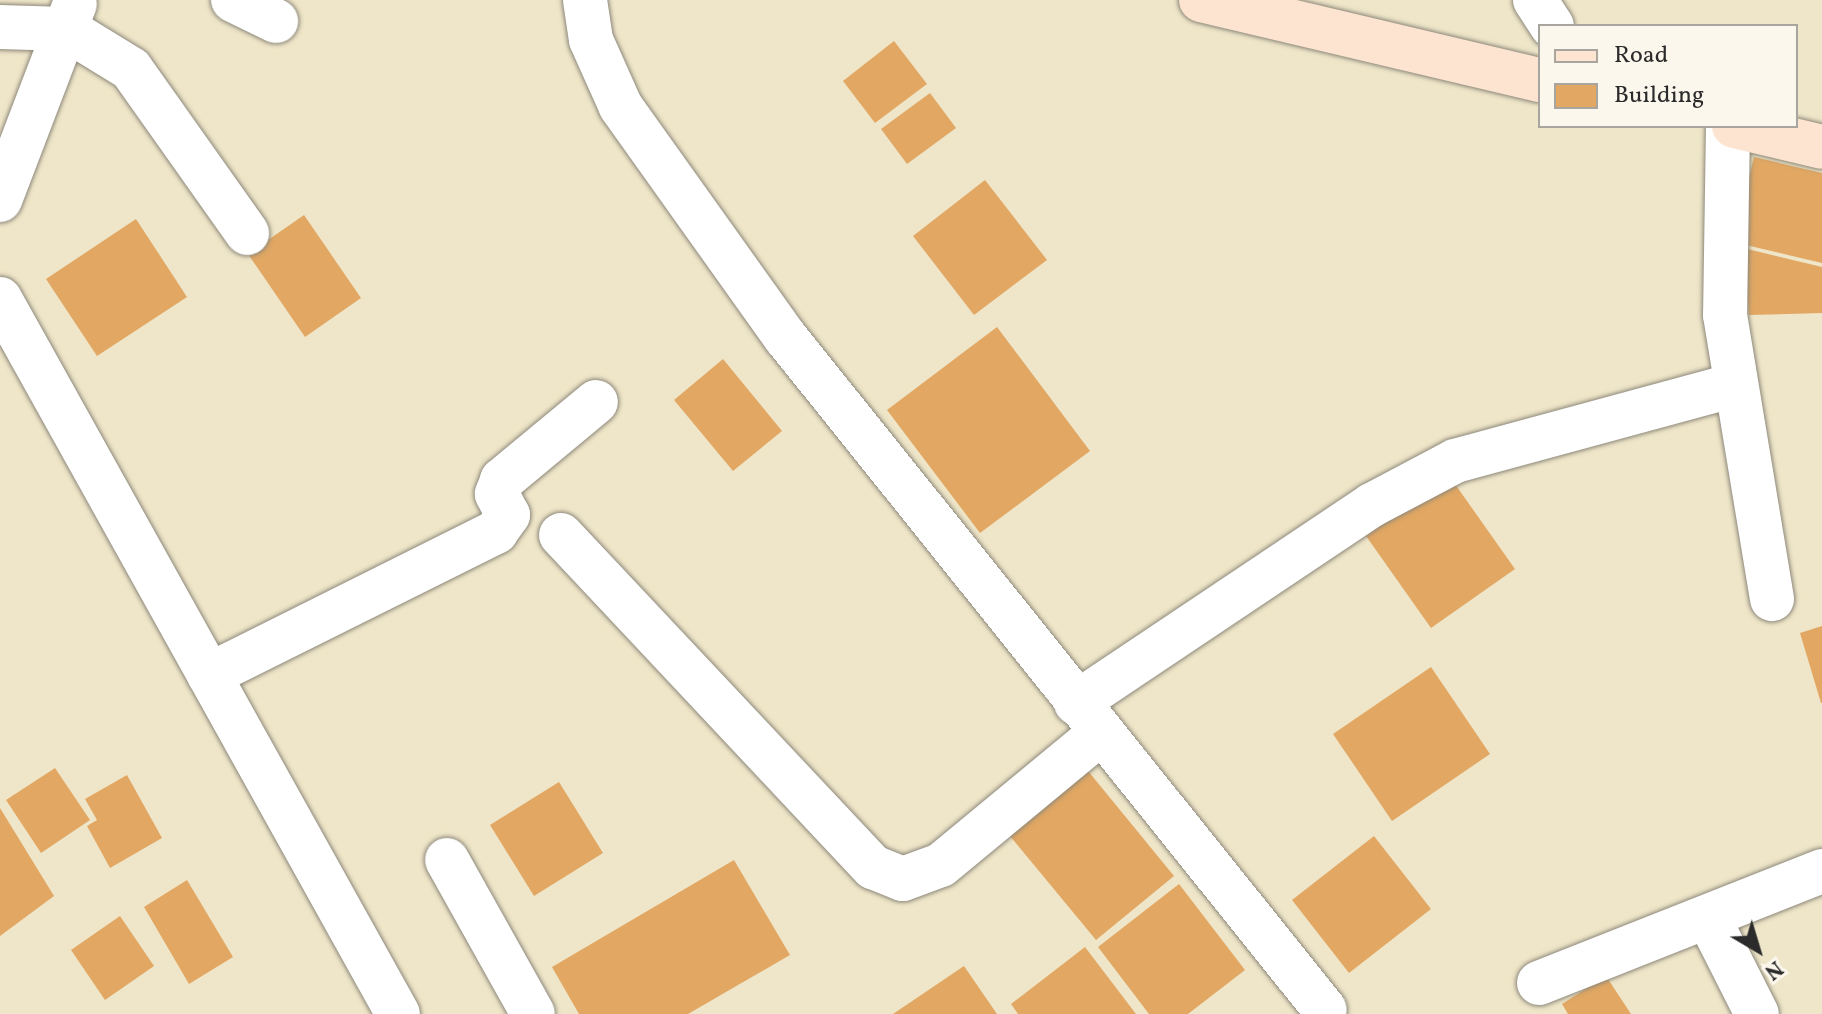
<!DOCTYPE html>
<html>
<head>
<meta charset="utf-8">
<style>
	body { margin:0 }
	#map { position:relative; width:1822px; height:1014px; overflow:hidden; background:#efe6c9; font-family:Vollkorn,serif }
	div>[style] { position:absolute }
	.building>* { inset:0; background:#e1a763 }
	.roads { filter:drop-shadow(0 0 2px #8d887a) drop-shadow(0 0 2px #8d887a) }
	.street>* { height:44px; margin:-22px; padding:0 22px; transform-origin:22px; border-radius:22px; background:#fff }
	.secondary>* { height:44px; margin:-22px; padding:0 22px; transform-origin:22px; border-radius:22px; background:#fde4d1 }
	span { translate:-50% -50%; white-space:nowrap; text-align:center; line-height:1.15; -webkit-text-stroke:6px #fbf7ec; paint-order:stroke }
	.legend { position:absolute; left:1538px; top:24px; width:260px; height:104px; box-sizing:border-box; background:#fbf7ec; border:2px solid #a8a59f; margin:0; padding:10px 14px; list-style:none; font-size:24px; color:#2b2b2b }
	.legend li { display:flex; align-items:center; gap:16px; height:40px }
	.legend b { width:40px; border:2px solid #a8a59f }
	.north { position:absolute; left:1718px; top:910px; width:80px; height:80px; -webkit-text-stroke:6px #fbf7ec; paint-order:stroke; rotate:142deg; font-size:22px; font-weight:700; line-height:32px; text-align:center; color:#2b2b2b }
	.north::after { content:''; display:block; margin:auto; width:28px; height:36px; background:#2b2b2b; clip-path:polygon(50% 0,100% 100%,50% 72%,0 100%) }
</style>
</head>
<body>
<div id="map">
	<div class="building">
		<div style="clip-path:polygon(894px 41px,927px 84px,875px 123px,843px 81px)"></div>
		<div style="clip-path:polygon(930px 93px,956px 128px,907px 164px,881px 129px)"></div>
		<div style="clip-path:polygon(1754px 157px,1822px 173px,1822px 263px,1733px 242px)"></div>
		<div style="clip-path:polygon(985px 180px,1047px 260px,974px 315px,913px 236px)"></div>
		<div style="clip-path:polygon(304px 215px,361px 298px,305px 337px,248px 254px)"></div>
		<div style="clip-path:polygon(136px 219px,187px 297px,97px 356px,46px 279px)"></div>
		<div style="clip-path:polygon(1743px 248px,1822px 267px,1822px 313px,1749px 315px)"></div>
		<div style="clip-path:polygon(997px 327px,1090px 451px,980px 533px,887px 410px)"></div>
		<div style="clip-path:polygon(723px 359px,782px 431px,733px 471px,674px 400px)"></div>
		<div style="clip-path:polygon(1450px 477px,1515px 569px,1431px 628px,1366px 536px)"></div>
		<div style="clip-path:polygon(1822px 626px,1822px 703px,1821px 703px,1800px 633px)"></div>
		<div style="clip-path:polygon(1431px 667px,1490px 754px,1392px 821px,1333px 734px)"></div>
		<div style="clip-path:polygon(1084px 766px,1174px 876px,1096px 940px,1005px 830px)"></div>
		<div style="clip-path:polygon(55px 768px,90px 820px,41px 853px,6px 800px)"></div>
		<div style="clip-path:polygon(127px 775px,162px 838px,110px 868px,87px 826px,97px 820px,85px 799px)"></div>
		<div style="clip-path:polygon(559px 782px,603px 853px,534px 896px,490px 825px)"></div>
		<div style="clip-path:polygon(0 808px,54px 896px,0 936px)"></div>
		<div style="clip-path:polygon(1374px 836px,1431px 909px,1349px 973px,1292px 900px)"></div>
		<div style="clip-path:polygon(734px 860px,790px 955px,688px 1014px,579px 1014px,552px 967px)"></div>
		<div style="clip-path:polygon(187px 880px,233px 957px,189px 984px,144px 907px)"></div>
		<div style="clip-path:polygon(1179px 884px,1245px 970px,1188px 1014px,1149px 1014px,1098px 947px)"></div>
		<div style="clip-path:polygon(120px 916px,154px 966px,105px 1000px,71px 950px)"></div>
		<div style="clip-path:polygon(1085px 947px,1136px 1014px,1018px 1014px,1011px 1004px)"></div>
		<div style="clip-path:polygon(964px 966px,997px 1014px,893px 1014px)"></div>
		<div style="clip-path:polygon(1606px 976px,1631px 1014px,1568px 1014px,1562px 1004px)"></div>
	</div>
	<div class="roads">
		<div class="street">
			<div style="left:233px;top:0;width:48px;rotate:26deg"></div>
			<div style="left:585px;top:0;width:40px;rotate:81.5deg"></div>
			<div style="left:591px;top:40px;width:73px;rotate:65.9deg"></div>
			<div style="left:621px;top:107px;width:284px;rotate:54.5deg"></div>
			<div style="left:786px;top:338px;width:861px;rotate:51.27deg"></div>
			<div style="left:1535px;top:0;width:31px;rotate:57deg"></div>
			<div style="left:0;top:27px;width:66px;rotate:1.7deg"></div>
			<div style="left:66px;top:29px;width:76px;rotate:31.6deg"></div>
			<div style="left:131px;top:69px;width:201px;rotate:54.7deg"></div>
			<div style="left:1728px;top:126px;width:189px;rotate:90.9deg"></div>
			<div style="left:1725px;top:315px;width:288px;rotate:80.6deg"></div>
			<div style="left:0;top:200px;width:210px;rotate:-69.1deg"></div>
			<div style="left:0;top:299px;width:818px;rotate:60.9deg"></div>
			<div style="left:561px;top:535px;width:456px;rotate:46.8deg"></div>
			<div style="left:873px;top:867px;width:32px;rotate:22deg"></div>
			<div style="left:903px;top:879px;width:40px;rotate:-20.2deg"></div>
			<div style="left:941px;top:865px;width:204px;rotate:-39.6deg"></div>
			<div style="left:209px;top:675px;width:321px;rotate:-26.5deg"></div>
			<div style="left:496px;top:532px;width:21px;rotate:-55deg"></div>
			<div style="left:508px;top:515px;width:24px;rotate:-118deg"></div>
			<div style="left:497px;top:494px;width:15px;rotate:-70deg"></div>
			<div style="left:502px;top:480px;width:122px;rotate:-39.7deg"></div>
			<div style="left:1076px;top:703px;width:356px;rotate:-33.8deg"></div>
			<div style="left:1372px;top:505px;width:94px;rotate:-27.9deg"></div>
			<div style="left:1455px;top:461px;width:290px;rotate:-15.2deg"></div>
			<div style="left:447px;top:860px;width:176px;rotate:60.8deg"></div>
			<div style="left:1709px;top:919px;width:106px;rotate:63.2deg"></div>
			<div style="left:1539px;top:983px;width:304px;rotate:-21.6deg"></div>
		</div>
		<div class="secondary">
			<div style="left:1201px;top:0;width:348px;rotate:13.3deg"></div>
			<div style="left:1734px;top:126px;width:90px;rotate:13.4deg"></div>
		</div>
	</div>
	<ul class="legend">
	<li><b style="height:10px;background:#fde4d1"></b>Road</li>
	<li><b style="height:22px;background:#e1a763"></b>Building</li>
	</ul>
	<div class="north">N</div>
</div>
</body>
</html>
